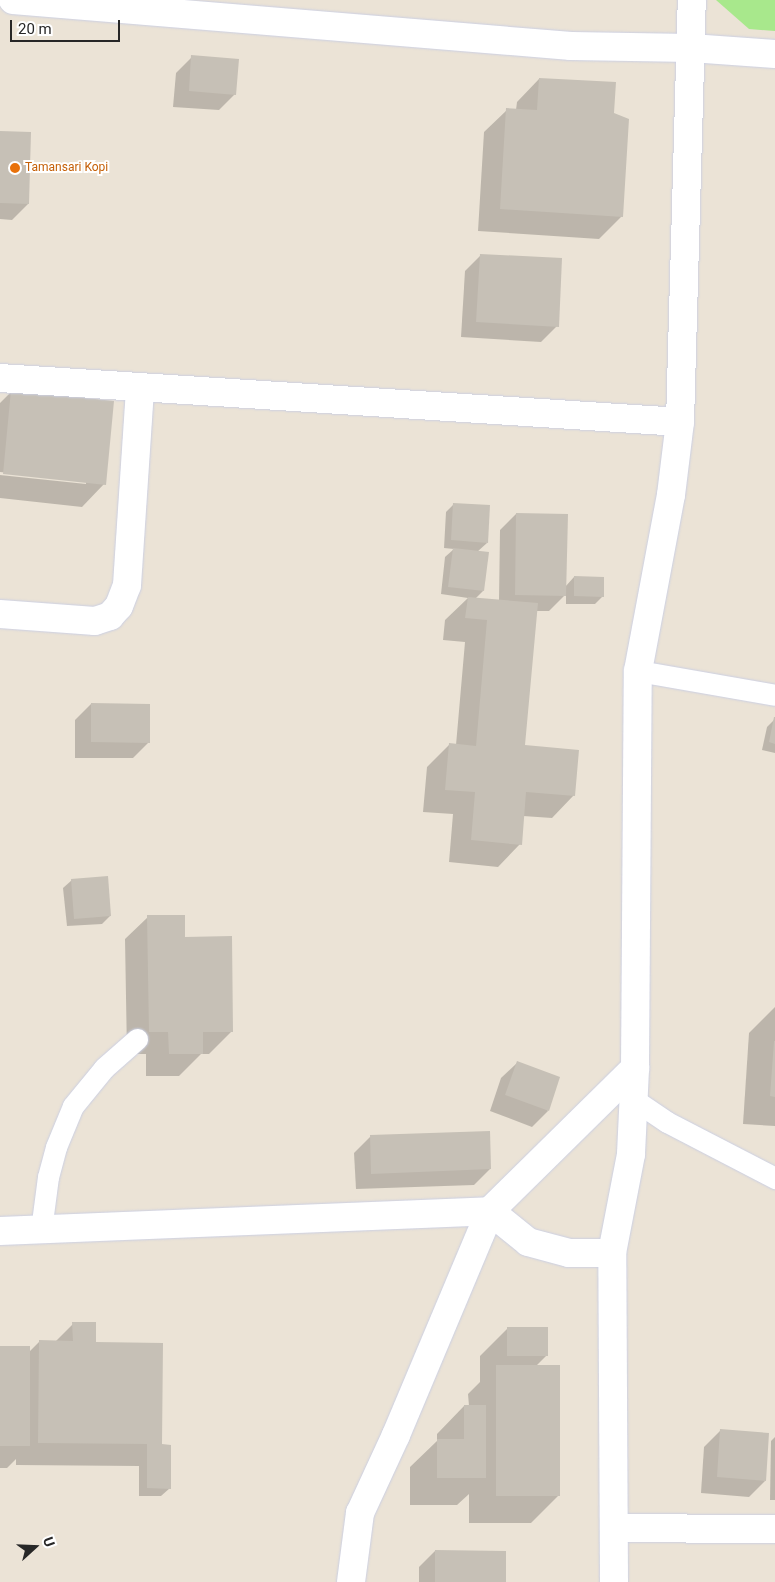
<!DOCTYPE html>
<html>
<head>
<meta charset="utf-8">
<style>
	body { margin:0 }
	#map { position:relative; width:775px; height:1582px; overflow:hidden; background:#ebe3d6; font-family:Roboto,sans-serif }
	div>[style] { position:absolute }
	.green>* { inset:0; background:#a8e88c }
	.shadow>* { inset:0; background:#0003 }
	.building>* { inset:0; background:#c6c0b6 }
	.roads { filter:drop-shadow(0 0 1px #cbcfe2) drop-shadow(0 0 1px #cbcfe2) }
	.lane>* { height:21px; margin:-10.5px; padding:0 10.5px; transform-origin:10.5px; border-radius:10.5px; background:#fff }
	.street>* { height:28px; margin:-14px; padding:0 14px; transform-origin:14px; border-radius:14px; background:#fff }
	.secondary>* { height:28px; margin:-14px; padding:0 14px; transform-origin:14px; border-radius:14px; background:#fff }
	.dots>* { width:14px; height:14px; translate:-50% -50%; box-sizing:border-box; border:2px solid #fff; border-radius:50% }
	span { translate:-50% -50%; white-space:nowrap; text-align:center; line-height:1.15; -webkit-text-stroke:4px #fff; paint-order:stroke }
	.food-label { font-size:12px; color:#c56008 }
	.left { translate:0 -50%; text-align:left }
	.north { position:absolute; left:10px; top:1522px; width:50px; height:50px; -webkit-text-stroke:4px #fff; paint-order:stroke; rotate:70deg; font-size:14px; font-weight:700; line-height:20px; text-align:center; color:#272727 }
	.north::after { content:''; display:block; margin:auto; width:18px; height:22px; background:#272727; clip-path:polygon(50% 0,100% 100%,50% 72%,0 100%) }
	.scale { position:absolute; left:10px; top:20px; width:110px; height:22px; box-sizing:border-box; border:2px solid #272727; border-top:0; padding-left:6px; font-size:15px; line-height:18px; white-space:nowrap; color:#272727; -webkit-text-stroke:4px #fff; paint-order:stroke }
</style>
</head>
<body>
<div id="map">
	<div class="green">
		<div style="clip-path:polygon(716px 0,775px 0,775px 31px,749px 29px)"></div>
	</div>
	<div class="shadow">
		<div style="clip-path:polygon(192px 57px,235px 94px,219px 110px,173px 107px,176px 73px)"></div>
		<div style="clip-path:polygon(539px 79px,613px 114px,622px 216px,599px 239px,478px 231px,484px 132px,507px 110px,516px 110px,517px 102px)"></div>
		<div style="clip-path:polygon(0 132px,28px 204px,12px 220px,0 219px)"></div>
		<div style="clip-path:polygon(481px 255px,557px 326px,541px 342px,461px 337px,465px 271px)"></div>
		<div style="clip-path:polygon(12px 391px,104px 484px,82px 507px,0 498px,0 475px,86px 484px,86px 481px,0 472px,0 403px)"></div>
		<div style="clip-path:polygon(454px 504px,487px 543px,477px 552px,483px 591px,475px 599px,499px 601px,500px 530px,516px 514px,565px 587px,574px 577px,603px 596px,595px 604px,566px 604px,566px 594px,549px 611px,536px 611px,523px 746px,574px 795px,552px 818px,523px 816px,520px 844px,498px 867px,449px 862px,453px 814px,423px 812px,427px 767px,449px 745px,456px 745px,465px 642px,443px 640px,445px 620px,468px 598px,441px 594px,445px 557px,454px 549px,444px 548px,446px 512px)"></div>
		<div style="clip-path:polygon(91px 704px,149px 742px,133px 758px,75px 758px,75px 720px)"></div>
		<div style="clip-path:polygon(775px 719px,775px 753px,762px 750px,767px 727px)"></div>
		<div style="clip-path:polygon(72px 880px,110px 916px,102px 924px,67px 926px,63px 888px)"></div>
		<div style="clip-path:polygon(148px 917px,184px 938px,232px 1031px,209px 1054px,201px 1054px,179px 1076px,146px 1076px,146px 1054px,127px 1054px,125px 939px)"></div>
		<div style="clip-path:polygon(775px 1007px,775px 1126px,743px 1124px,749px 1033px)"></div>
		<div style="clip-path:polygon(517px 1063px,548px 1111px,532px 1127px,490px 1111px,501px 1078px)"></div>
		<div style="clip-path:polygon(370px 1137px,490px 1169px,474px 1185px,356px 1189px,354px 1153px)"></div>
		<div style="clip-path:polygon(73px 1324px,95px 1344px,159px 1446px,170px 1488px,161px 1496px,139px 1496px,139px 1466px,16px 1465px,16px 1459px,7px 1468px,0 1468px,0 1347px,29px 1352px,39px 1342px,55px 1342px)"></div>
		<div style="clip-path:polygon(508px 1328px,547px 1355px,536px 1366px,558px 1496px,531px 1523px,469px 1523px,469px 1494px,457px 1505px,410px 1505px,410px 1467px,437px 1441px,437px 1434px,464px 1406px,469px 1406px,468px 1394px,480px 1382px,480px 1356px)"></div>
		<div style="clip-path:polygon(720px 1431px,765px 1481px,749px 1497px,701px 1493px,704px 1447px)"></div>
		<div style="clip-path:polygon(775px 1437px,775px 1500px,770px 1500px,771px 1441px)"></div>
		<div style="clip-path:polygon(435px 1551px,505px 1582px,419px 1582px,419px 1567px)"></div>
	</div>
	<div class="building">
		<div style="clip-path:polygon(191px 55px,239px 59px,236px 95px,189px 91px)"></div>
		<div style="clip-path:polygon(539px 78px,616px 82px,614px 113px,629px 119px,623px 217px,500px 209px,506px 108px,537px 110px)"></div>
		<div style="clip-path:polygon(0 131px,31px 132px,29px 204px,0 203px)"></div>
		<div style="clip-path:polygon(480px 254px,562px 258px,559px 327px,476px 322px)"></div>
		<div style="clip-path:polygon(11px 390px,114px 401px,106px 485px,3px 474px)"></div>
		<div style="clip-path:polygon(453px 503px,490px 505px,488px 543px,451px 540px)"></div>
		<div style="clip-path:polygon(516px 513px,568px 514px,566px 596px,515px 595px)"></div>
		<div style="clip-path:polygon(453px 548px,489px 552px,484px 591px,448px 587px)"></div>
		<div style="clip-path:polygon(574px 576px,604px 577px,604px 597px,574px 596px)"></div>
		<div style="clip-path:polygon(468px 597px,538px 603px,525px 745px,579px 750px,575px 796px,526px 792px,522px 845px,471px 840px,475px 792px,445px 790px,449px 743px,476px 746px,487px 620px,465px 618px)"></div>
		<div style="clip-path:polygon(91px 703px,150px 704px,150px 743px,91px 742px)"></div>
		<div style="clip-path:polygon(774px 717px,775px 717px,775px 744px,769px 742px)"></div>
		<div style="clip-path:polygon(108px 876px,111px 916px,74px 919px,71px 879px)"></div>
		<div style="clip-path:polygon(147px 915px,185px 915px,185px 937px,232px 936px,233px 1032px,203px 1032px,203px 1054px,169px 1054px,168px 1032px,149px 1032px)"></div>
		<div style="clip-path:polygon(774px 1041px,775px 1041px,775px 1097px,770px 1096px)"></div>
		<div style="clip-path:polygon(517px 1061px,560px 1077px,549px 1111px,505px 1095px)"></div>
		<div style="clip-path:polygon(490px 1131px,491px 1169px,371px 1174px,370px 1135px)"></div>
		<div style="clip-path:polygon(72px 1322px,96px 1322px,96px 1342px,163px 1343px,162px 1444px,171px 1445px,171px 1489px,147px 1488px,147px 1444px,38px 1443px,39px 1340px,73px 1341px)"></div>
		<div style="clip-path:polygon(507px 1327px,548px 1327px,548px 1356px,507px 1356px)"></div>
		<div style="clip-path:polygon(0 1346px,30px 1346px,30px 1446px,0 1446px)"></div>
		<div style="clip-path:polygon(496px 1365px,560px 1365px,560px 1496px,496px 1496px)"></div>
		<div style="clip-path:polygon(464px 1405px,486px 1405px,486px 1478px,437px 1478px,437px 1439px,464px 1439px)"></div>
		<div style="clip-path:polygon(720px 1429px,769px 1433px,766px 1481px,717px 1477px)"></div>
		<div style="clip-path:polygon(435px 1550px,506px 1551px,506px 1582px,435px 1582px)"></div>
	</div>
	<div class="roads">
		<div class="lane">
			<div style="left:638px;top:671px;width:139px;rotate:9.9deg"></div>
			<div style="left:633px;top:1099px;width:41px;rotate:34.1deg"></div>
			<div style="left:667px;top:1122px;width:122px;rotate:27.4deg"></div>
			<div style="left:41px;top:1230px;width:53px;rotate:-82.5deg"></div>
			<div style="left:48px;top:1177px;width:31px;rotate:-75deg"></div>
			<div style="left:56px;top:1147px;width:44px;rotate:-67.5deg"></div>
			<div style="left:73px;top:1106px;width:49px;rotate:-50.8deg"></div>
			<div style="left:104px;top:1068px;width:44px;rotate:-41.3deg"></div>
		</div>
		<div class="street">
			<div style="left:13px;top:0;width:560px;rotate:4.71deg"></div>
			<div style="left:571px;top:46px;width:120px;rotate:1deg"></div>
			<div style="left:691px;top:48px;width:84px;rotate:4.1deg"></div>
			<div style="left:0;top:378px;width:681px;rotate:3.7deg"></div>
			<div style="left:0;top:614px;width:95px;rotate:4.2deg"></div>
			<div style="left:95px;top:621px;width:16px;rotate:-18deg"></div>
			<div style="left:110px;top:616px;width:13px;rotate:-48deg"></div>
			<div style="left:119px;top:606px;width:22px;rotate:-69deg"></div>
			<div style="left:127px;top:585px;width:197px;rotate:-86.2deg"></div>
			<div style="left:0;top:1231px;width:490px;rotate:-2.3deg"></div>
			<div style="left:490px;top:1211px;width:49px;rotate:39.2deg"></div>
			<div style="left:528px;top:1242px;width:42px;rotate:15deg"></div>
			<div style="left:569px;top:1253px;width:43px"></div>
			<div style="left:614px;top:1528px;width:161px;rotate:0.4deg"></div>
			<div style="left:351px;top:1582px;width:70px;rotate:-82.6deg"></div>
			<div style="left:360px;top:1513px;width:86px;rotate:-65.2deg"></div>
			<div style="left:396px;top:1435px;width:243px;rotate:-67.2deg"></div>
			<div style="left:490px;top:1211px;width:204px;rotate:-44.6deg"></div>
		</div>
		<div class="secondary">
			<div style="left:614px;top:1582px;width:329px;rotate:-90.3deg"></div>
			<div style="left:612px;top:1253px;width:101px;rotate:-79.1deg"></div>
			<div style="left:631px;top:1154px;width:86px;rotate:-87.3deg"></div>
			<div style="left:635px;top:1068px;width:397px;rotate:-89.6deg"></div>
			<div style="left:638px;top:671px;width:179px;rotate:-79.4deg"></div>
			<div style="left:671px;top:495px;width:74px;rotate:-83deg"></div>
			<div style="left:680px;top:422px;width:422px;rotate:-88.4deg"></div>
		</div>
	</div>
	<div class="dots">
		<div style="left:15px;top:168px;background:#e8710a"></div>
	</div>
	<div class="food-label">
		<span class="left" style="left:25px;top:168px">Tamansari Kopi</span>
	</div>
	<div class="north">U</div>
	<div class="scale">20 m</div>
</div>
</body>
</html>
